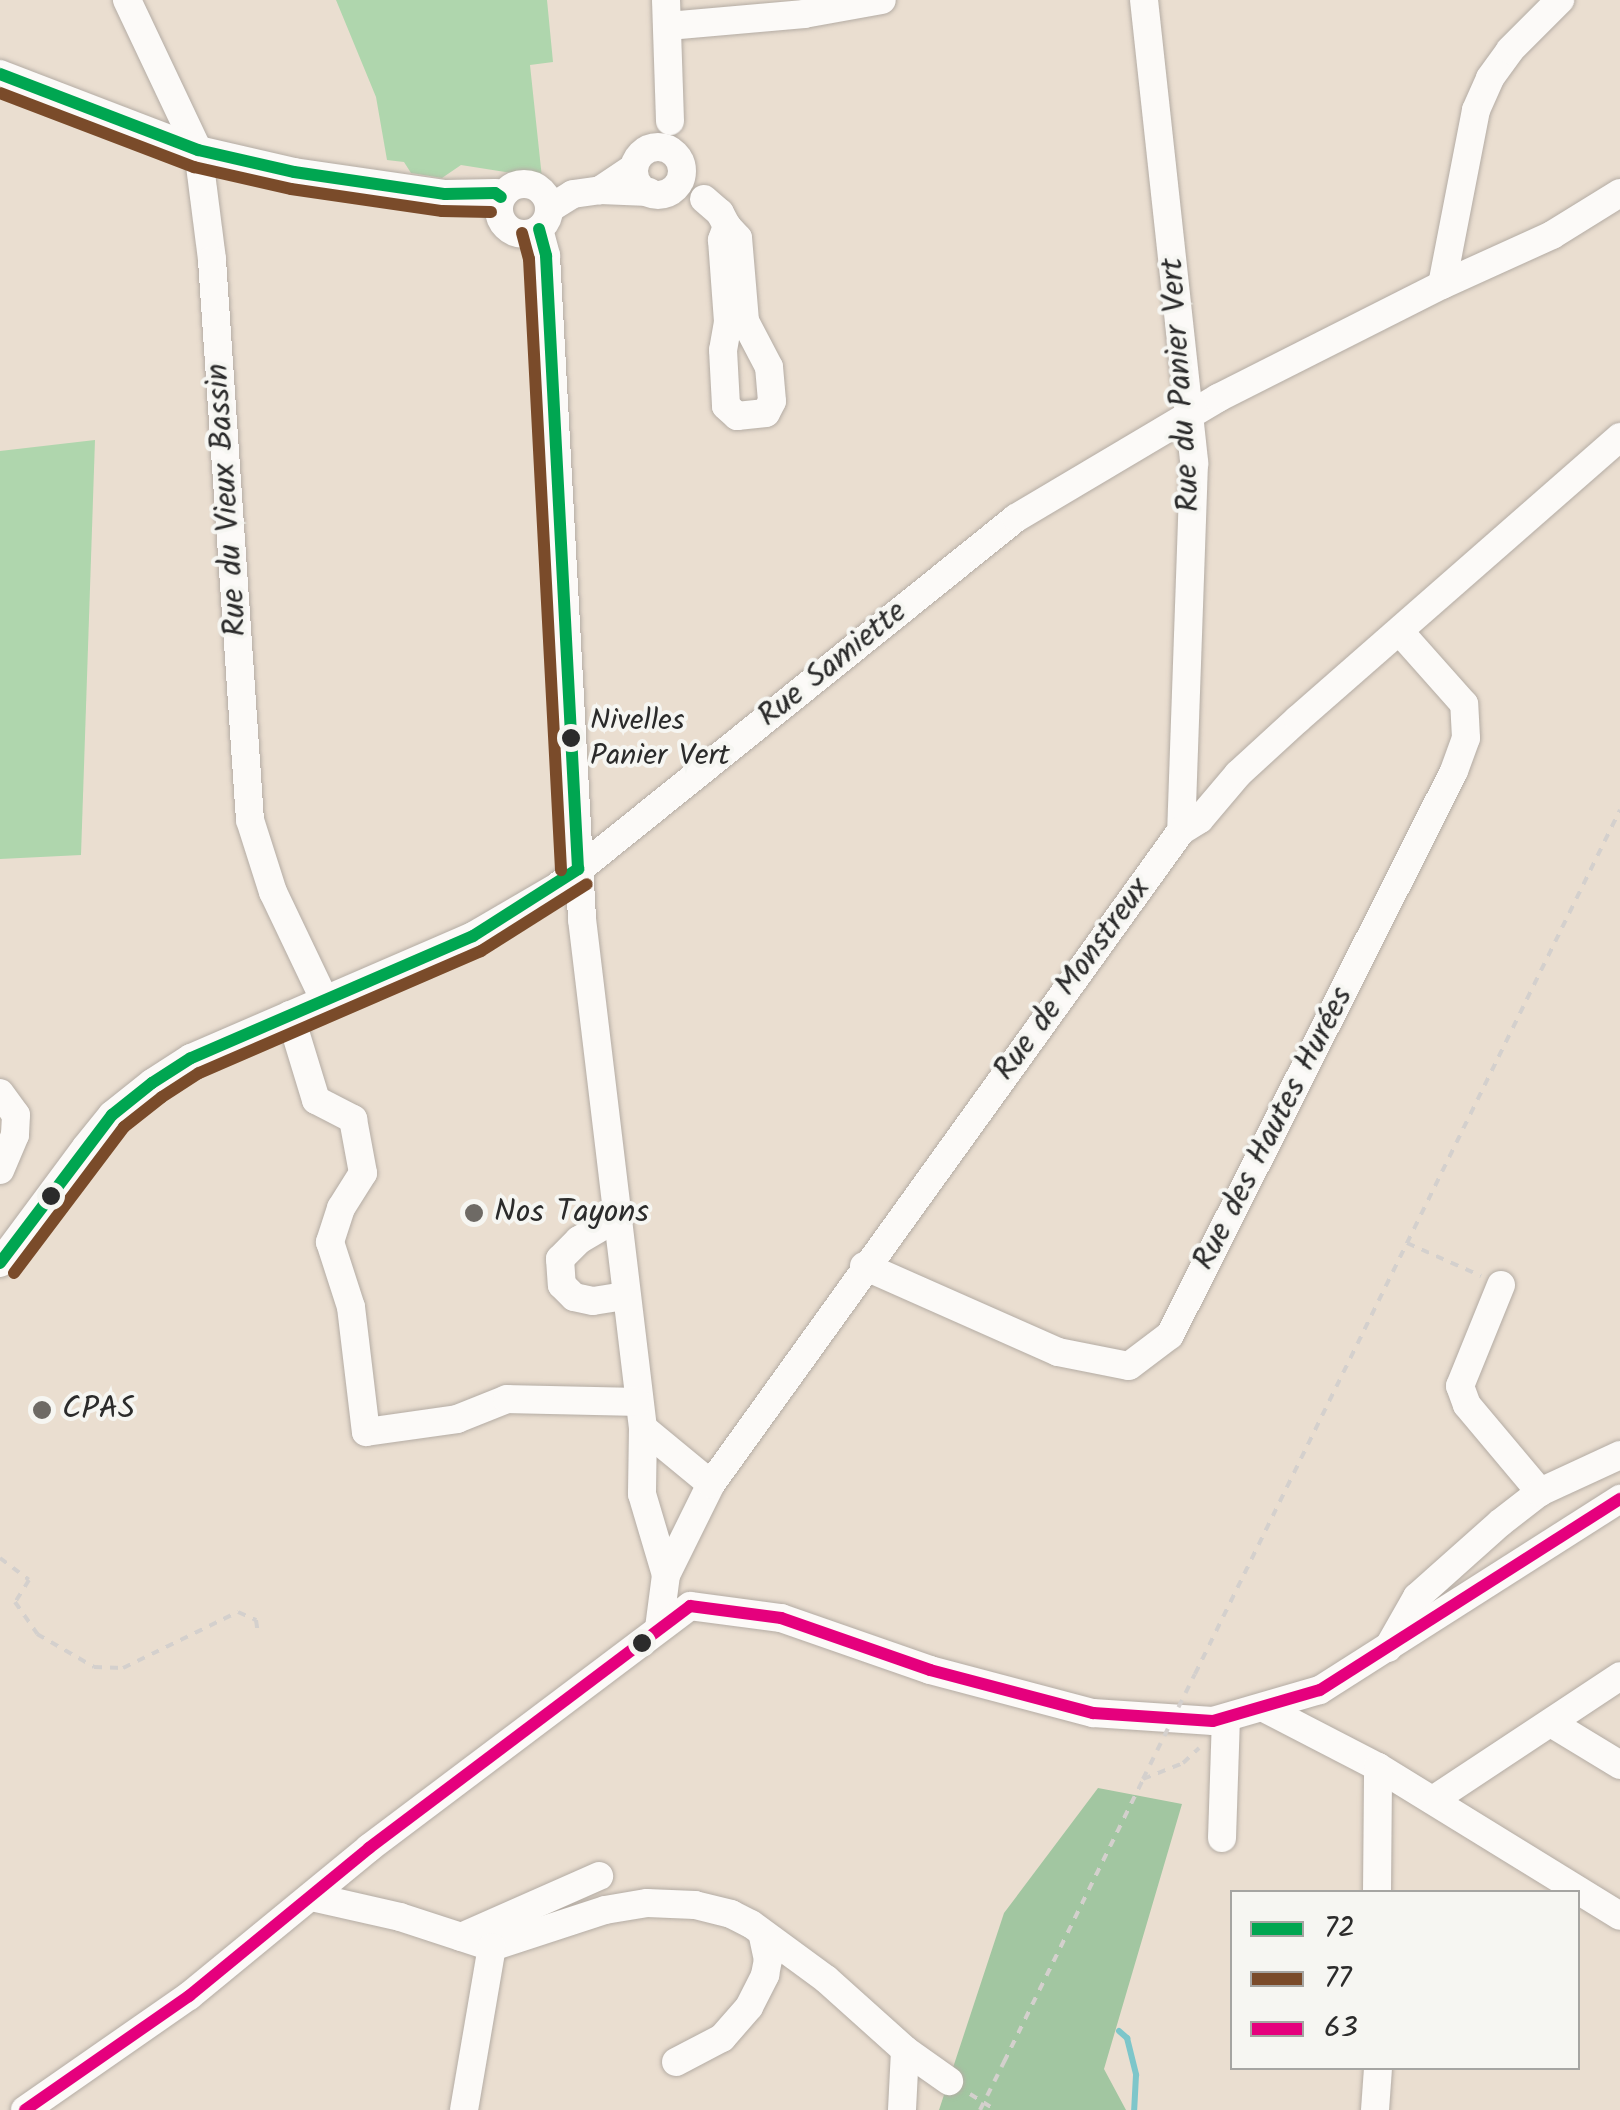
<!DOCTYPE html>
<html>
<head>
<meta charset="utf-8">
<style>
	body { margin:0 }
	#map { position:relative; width:1620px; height:2110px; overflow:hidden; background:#eaded0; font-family:Kalam,sans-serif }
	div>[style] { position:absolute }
	.green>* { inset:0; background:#afd6ad }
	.forest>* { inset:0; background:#a2c6a1 }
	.stream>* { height:6px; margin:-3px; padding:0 3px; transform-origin:3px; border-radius:3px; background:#7dc6ca }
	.path>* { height:4px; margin-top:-2px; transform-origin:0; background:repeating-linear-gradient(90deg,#d4d0cd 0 8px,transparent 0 16px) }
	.roads { filter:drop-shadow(0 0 2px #b4aca4) drop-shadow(0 0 2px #b4aca4) }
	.minor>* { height:28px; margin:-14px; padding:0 14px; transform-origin:14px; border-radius:14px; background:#fcfaf8 }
	.minor>.ring { margin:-14px; padding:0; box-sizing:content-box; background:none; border:28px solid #fcfaf8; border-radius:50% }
	.path-bridge>* { height:4px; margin-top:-2px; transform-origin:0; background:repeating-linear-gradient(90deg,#d4d0cd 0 8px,transparent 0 16px) }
	.bus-1>* { height:12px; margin:-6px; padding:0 6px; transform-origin:6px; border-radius:6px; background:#00a651 }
	.bus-2>* { height:12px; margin:-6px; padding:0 6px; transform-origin:6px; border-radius:6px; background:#7a4b2a }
	.bus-3>* { height:12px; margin:-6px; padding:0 6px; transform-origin:6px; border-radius:6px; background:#e5007d }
	.dots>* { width:28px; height:28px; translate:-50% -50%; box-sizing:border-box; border:5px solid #f6f6f2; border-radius:50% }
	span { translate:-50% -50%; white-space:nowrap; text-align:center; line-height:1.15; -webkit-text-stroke:8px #f6f6f2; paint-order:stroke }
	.bus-label { font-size:30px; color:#2b2b2b }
	.left { translate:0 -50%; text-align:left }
	.street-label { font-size:32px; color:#2b2b2b }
	.poi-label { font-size:32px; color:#2b2b2b }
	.legend { position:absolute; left:1230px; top:1890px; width:350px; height:180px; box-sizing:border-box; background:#f6f6f2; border:2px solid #a5a5a2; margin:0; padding:12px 18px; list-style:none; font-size:30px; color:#2b2b2b }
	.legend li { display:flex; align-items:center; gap:20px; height:50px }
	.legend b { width:50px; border:2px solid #a5a5a2 }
</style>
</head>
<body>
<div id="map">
	<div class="green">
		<div style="clip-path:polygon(336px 0,547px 0,553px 62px,530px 65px,542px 178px,461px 165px,442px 178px,411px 173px,404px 162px,387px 160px,376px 97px)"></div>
		<div style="clip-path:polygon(95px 440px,81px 855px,0 859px,0 451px)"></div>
	</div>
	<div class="forest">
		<div style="clip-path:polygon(1098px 1788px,1182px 1804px,1104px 2069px,1126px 2110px,939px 2110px,1004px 1913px)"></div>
	</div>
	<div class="stream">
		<div style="left:1119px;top:2031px;width:11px;rotate:41deg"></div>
		<div style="left:1127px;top:2038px;width:38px;rotate:76deg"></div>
		<div style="left:1136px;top:2075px;width:35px;rotate:93deg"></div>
	</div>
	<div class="path">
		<div style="left:1407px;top:1243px;width:81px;rotate:24deg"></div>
		<div style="left:0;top:1558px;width:36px;rotate:37deg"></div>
		<div style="left:29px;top:1580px;width:26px;rotate:122deg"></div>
		<div style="left:15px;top:1602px;width:39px;rotate:55deg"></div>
		<div style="left:37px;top:1634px;width:66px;rotate:30.1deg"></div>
		<div style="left:94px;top:1667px;width:29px;rotate:2deg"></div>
		<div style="left:123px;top:1668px;width:128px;rotate:-26deg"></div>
		<div style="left:238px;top:1612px;width:20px;rotate:24deg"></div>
		<div style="left:256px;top:1620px;width:14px;rotate:82deg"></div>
		<div style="left:1195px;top:1674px;width:963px;rotate:-63.81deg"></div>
		<div style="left:1004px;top:2062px;width:315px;rotate:-63.8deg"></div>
		<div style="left:1143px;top:1779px;width:43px;rotate:-21.8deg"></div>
		<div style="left:1183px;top:1763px;width:22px;rotate:-43deg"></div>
		<div style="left:970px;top:2094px;width:31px;rotate:32deg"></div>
	</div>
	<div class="roads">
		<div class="minor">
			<div style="left:127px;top:0;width:166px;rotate:64.7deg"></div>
			<div style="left:198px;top:150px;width:111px;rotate:82.7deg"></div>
			<div style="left:212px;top:260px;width:561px;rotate:86.12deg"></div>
			<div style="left:250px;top:820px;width:76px;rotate:72.3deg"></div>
			<div style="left:273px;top:892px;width:121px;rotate:64.5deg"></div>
			<div style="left:666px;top:0;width:121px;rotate:88.1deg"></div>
			<div style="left:1144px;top:0;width:466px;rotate:83.8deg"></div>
			<div style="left:1194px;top:463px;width:368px;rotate:92deg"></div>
			<div style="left:668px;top:26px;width:137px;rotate:-5deg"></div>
			<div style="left:804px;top:14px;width:79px;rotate:-10.2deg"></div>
			<div style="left:0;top:74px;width:212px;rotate:21deg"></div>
			<div style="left:198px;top:150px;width:98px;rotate:12.9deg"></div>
			<div style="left:294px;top:172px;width:153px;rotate:8.3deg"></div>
			<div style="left:445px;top:194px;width:50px;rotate:-1.1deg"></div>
			<div style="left:495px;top:193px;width:7px;rotate:34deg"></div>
			<div class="ring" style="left:634px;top:147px;width:20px;height:20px"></div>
			<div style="left:633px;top:168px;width:40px;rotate:146deg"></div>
			<div style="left:600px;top:190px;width:49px;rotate:2.3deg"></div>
			<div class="ring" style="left:499px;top:184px;width:22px;height:22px"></div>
			<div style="left:704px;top:199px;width:21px;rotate:41deg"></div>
			<div style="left:720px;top:213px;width:15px;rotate:62deg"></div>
			<div style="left:727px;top:226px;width:15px;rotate:110deg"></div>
			<div style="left:722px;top:240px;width:82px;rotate:85.8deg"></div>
			<div style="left:728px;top:322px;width:28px;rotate:100deg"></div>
			<div style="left:723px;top:350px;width:56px;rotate:86.9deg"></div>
			<div style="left:726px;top:406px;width:15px;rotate:42deg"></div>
			<div style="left:737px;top:416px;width:29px;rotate:-6deg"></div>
			<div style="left:766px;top:413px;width:13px;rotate:-63deg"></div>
			<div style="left:772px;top:401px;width:34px;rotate:-95deg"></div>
			<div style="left:769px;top:367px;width:52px;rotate:-117.6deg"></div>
			<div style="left:745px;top:321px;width:83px;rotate:-94.8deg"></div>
			<div style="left:738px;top:238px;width:16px;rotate:-133deg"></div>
			<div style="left:549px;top:209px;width:28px;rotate:-32deg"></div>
			<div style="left:573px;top:194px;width:27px;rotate:-8deg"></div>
			<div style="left:539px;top:229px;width:28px;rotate:75deg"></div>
			<div style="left:546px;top:256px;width:664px;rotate:86.89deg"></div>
			<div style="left:582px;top:919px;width:513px;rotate:83.17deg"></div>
			<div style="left:643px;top:1428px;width:66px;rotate:90.9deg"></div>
			<div style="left:642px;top:1494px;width:84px;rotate:73.5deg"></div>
			<div style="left:1442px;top:285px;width:178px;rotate:-79deg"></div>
			<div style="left:1476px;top:110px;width:35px;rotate:-66deg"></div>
			<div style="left:1490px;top:78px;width:34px;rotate:-54deg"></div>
			<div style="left:1510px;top:50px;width:71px;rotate:-45deg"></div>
			<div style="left:290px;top:1015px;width:89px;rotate:73deg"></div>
			<div style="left:316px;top:1100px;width:42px;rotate:27.2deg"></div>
			<div style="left:353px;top:1119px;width:55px;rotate:79.5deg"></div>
			<div style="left:363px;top:1173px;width:41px;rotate:122.2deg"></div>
			<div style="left:341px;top:1208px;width:36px;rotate:108deg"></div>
			<div style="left:330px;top:1242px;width:68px;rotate:72.1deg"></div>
			<div style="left:351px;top:1307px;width:126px;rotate:83.2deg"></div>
			<div style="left:366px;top:1432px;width:92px;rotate:-8.1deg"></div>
			<div style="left:457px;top:1419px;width:54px;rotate:-21.8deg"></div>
			<div style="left:507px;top:1399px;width:130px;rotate:1.3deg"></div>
			<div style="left:0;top:1093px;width:27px;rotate:54deg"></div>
			<div style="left:16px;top:1115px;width:20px;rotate:93deg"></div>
			<div style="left:15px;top:1135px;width:38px;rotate:113deg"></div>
			<div style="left:615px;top:1219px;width:42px;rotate:149.7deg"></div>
			<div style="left:579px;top:1240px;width:27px;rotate:135deg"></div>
			<div style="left:560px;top:1259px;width:26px;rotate:86deg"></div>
			<div style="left:562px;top:1285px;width:17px;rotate:45deg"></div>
			<div style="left:574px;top:1297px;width:19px;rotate:12deg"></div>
			<div style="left:593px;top:1301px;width:32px;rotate:-9deg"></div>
			<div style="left:0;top:1263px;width:144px;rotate:-53.4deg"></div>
			<div style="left:86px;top:1147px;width:41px;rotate:-50.9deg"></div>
			<div style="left:112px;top:1115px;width:51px;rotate:-38.7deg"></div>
			<div style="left:152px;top:1083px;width:46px;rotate:-32.7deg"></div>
			<div style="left:191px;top:1058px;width:307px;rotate:-23.4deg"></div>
			<div style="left:473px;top:936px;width:97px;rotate:-30.3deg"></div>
			<div style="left:557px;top:887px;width:589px;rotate:-38.8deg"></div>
			<div style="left:1016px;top:518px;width:235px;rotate:-30.7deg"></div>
			<div style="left:1218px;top:398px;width:251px;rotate:-26.8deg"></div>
			<div style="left:1442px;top:285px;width:121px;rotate:-24.4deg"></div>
			<div style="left:1552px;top:235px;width:80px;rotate:-31.7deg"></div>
			<div style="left:864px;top:1266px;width:212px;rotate:23.9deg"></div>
			<div style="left:1058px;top:1352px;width:72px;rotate:11.2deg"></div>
			<div style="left:1129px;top:1366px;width:51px;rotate:-37.1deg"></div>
			<div style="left:1170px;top:1335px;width:631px;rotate:-63.27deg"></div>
			<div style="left:1454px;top:771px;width:35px;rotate:-70deg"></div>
			<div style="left:1466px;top:738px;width:34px;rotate:-93deg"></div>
			<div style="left:1464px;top:704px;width:96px;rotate:-131.6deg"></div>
			<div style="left:1501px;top:1285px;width:109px;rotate:112.1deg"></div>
			<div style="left:1460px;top:1386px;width:20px;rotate:70deg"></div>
			<div style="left:1467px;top:1405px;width:114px;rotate:50deg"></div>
			<div style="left:643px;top:1428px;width:88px;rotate:39.5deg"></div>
			<div style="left:659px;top:1628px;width:53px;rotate:-82.5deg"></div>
			<div style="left:666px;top:1575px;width:102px;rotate:-63.7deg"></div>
			<div style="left:711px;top:1484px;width:805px;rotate:-54.26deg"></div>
			<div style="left:1181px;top:831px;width:22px;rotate:-32deg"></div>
			<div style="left:1200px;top:819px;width:59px;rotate:-49.8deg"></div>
			<div style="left:1238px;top:774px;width:81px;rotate:-42.5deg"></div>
			<div style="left:1298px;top:719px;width:428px;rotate:-41.2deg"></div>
			<div style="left:1388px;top:1648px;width:59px;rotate:-60.4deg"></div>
			<div style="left:1417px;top:1597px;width:111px;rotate:-41.7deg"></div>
			<div style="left:1500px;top:1523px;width:51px;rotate:-37.8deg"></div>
			<div style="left:1540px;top:1492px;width:88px;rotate:-24.8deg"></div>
			<div style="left:1266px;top:1709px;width:126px;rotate:27.4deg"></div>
			<div style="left:1378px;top:1767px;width:284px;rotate:31.6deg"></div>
			<div style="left:1551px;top:1723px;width:81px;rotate:31.3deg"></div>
			<div style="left:1433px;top:1800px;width:224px;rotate:-33.5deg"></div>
			<div style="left:1222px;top:1838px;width:119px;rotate:-88.1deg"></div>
			<div style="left:1377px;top:1892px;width:125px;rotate:-89.5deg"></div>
			<div style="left:312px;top:1897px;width:90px;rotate:12.8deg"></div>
			<div style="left:400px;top:1917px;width:97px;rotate:18.1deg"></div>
			<div style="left:492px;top:1947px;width:119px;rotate:-18.1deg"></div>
			<div style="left:605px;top:1910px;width:43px;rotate:-9.5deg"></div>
			<div style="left:647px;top:1903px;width:48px;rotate:2.4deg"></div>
			<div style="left:695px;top:1905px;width:37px;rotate:14deg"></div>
			<div style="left:731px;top:1914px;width:22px;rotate:27deg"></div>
			<div style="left:751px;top:1924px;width:93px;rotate:36.3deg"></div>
			<div style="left:826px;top:1979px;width:106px;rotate:41.9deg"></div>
			<div style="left:905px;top:2050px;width:54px;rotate:35.2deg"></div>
			<div style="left:461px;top:1937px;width:151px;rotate:-23.8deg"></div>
			<div style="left:676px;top:2062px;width:52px;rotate:-27.6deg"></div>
			<div style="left:722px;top:2038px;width:41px;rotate:-48.9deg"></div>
			<div style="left:749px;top:2007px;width:36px;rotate:-63deg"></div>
			<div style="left:765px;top:1975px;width:15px;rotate:-79deg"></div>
			<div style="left:768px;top:1960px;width:24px;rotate:-102deg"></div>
			<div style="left:25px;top:2110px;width:200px;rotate:-34.8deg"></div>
			<div style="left:189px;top:1996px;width:233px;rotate:-39.4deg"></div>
			<div style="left:369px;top:1848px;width:402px;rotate:-37deg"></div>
			<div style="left:690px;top:1606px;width:92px;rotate:7.5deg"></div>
			<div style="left:781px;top:1618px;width:158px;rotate:19.2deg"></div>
			<div style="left:930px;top:1670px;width:169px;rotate:14.8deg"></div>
			<div style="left:1093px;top:1713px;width:120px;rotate:3.8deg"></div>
			<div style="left:1213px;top:1721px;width:111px;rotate:-16.2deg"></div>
			<div style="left:1320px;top:1690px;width:356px;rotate:-32.5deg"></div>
			<div style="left:464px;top:2110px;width:165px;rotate:-80.3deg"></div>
			<div style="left:902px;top:2110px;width:60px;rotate:-87.1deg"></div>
			<div style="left:1375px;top:2110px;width:42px;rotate:-85.9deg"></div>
		</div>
	</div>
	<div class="path-bridge">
		<div style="left:1143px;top:1779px;width:117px;rotate:-63.7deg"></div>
		<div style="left:980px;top:2110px;width:54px;rotate:-63.4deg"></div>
	</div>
	<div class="bus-1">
		<div style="left:0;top:74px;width:212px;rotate:21deg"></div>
		<div style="left:198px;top:150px;width:98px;rotate:12.9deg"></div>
		<div style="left:294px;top:172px;width:153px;rotate:8.3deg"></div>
		<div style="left:445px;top:194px;width:50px;rotate:-1.1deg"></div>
		<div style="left:495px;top:193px;width:7px;rotate:34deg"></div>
		<div style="left:539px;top:229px;width:28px;rotate:75deg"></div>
		<div style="left:546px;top:256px;width:614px;rotate:87.01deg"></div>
		<div style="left:0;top:1263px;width:186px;rotate:-52.9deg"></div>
		<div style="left:112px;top:1115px;width:51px;rotate:-38.7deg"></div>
		<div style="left:152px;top:1083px;width:46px;rotate:-32.7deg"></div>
		<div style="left:191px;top:1058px;width:307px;rotate:-23.4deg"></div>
		<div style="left:473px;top:936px;width:125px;rotate:-32.5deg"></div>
	</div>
	<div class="bus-2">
		<div style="left:0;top:93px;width:208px;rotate:20.9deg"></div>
		<div style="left:194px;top:167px;width:99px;rotate:12.8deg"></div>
		<div style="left:291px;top:189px;width:153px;rotate:8.3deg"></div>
		<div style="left:442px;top:211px;width:49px;rotate:1.2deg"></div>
		<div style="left:522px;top:233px;width:27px;rotate:75deg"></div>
		<div style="left:529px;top:259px;width:612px;rotate:87deg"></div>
		<div style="left:14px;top:1273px;width:183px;rotate:-53deg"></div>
		<div style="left:124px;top:1127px;width:48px;rotate:-38.3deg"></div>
		<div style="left:162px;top:1097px;width:44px;rotate:-33deg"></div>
		<div style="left:199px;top:1073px;width:307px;rotate:-23.4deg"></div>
		<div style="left:481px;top:951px;width:125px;rotate:-32.3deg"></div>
	</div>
	<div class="bus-3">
		<div style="left:25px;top:2110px;width:200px;rotate:-34.8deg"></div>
		<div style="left:189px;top:1996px;width:233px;rotate:-39.4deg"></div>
		<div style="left:369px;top:1848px;width:402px;rotate:-37deg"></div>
		<div style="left:690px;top:1606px;width:92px;rotate:7.5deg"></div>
		<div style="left:781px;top:1618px;width:158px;rotate:19.2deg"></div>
		<div style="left:930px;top:1670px;width:169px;rotate:14.8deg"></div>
		<div style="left:1093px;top:1713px;width:120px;rotate:3.8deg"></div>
		<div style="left:1213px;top:1721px;width:111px;rotate:-16.2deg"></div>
		<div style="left:1320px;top:1690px;width:356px;rotate:-32.5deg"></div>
	</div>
	<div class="dots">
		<div style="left:571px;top:738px;background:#2b2b2b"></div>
		<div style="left:51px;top:1196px;background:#2b2b2b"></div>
		<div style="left:474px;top:1213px;background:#6e6a65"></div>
		<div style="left:42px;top:1410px;background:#6e6a65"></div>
		<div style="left:642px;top:1643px;background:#2b2b2b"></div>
	</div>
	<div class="bus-label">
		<span class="left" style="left:590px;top:738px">Nivelles<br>Panier Vert</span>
	</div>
	<div class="street-label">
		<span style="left:1182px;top:385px;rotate:-94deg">Rue du Panier Vert</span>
		<span style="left:228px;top:500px;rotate:-94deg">Rue du Vieux Bassin</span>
		<span style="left:833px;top:665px;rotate:-39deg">Rue Samiette</span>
		<span style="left:1073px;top:980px;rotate:-54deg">Rue de Monstreux</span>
		<span style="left:1274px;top:1129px;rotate:-63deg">Rue des Hautes Hurées</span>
	</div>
	<div class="poi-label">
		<span class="left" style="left:494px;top:1213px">Nos Tayons</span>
		<span class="left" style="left:62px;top:1410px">CPAS</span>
	</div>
	<ul class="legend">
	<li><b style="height:12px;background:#00a651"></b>72</li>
	<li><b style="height:12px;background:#7a4b2a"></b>77</li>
	<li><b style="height:12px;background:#e5007d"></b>63</li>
	</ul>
</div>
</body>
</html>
